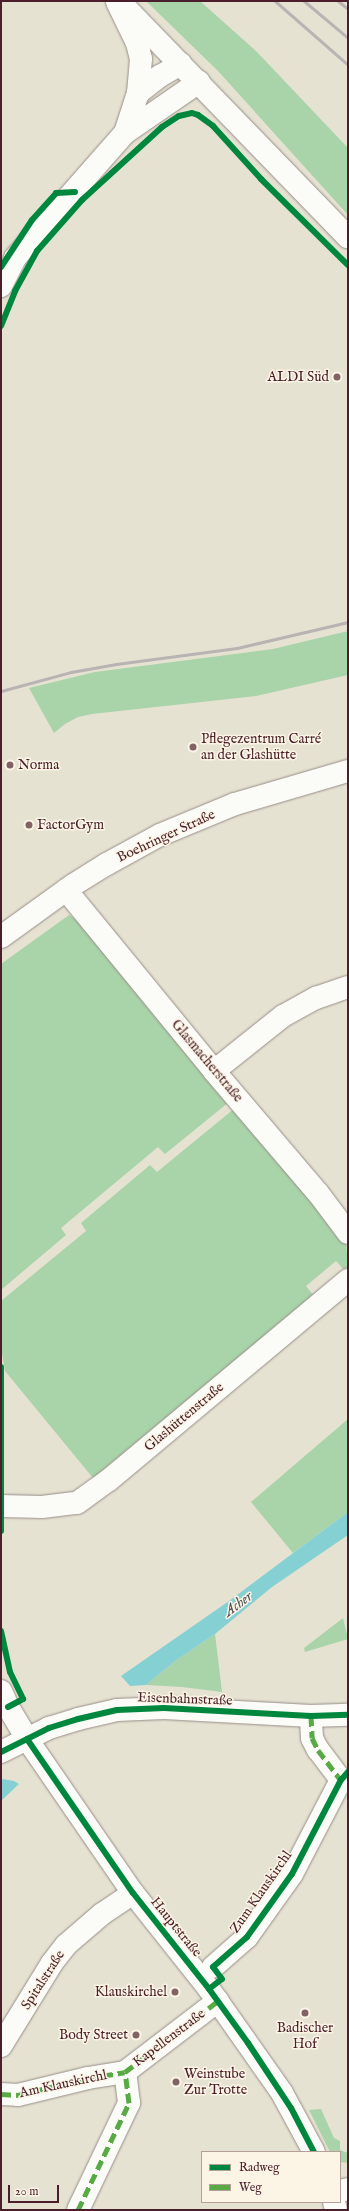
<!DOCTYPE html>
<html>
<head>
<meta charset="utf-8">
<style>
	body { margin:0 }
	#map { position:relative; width:349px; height:2211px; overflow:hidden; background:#e6e2d2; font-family:"IM FELL English",serif }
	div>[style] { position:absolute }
	.green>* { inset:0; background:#a9d3a9 }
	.water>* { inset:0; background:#85d0d3 }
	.roads { filter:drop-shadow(0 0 1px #978e88) drop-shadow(0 0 1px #978e88) }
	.minor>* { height:22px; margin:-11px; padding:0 11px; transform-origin:11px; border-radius:11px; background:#fbfbf8 }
	.major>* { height:22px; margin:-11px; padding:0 11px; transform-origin:11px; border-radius:11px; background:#fbfbf8 }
	.rail>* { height:3px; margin:-1.5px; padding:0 1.5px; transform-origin:1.5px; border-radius:1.5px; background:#b9b3b3 }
	.quiet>* { height:5px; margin-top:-2.5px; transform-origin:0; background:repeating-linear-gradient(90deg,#57aa44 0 10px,transparent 0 15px) }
	.cycleway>* { height:6px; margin:-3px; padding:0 3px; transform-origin:3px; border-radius:3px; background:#00873e }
	.dots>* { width:11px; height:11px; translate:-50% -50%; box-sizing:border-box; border:2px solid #fcf5e5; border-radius:50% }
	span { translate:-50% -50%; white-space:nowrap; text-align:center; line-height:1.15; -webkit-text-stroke:3px #fcf5e5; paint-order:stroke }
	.poi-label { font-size:14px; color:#4a1f2b }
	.right { translate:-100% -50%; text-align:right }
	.left { translate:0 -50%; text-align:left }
	.street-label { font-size:14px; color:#4a1f2b }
	.water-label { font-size:15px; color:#4f525e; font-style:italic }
	.frame { position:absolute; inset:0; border:2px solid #4a1f2b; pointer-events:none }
	.legend { position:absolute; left:201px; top:2151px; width:140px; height:52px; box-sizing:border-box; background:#fcf5e5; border:1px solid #b59f9b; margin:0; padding:5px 7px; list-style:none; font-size:12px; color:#4a1f2b }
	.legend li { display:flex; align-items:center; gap:8px; height:20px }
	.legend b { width:20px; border:1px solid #b59f9b }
	.scale { position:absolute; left:8px; top:2185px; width:51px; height:18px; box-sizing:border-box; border:2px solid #4a1f2b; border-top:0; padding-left:5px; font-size:12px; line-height:14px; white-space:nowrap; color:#4a1f2b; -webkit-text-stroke:3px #fcf5e5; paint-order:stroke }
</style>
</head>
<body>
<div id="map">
	<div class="green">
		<div style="clip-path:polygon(146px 1px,200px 1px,257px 52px,348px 148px,348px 215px,218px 71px)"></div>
		<div style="clip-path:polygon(348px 631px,348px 675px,256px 696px,92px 714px,78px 717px,65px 724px,54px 733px,29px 688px,95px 672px,273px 649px)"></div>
		<div style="clip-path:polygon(69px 915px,81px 923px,229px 1102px,165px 1154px,158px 1147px,61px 1228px,66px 1235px,1px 1290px,1px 964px)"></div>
		<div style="clip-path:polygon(235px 1108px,346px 1243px,348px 1266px,345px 1271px,336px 1261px,306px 1286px,314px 1296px,93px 1478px,5px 1371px,1px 1348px,1px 1301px,86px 1231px,81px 1223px,150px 1165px,157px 1172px)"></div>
		<div style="clip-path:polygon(348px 1419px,348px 1512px,293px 1553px,251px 1502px)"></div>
		<div style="clip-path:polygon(343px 1618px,348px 1639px,305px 1652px,304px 1648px)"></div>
		<div style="clip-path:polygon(215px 1634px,222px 1692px,182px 1687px,146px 1685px,175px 1661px)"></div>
		<div style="clip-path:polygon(321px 2109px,334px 2138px,340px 2141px,340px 2150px,348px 2153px,348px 2163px,340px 2162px,340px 2152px,330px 2152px,309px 2110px)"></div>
	</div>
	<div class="water">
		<div style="clip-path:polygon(348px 1512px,348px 1535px,272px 1587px,215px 1634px,175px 1661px,146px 1685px,130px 1686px,121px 1676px,229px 1601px)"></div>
		<div style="clip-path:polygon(3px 1779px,14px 1781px,19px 1784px,1px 1801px,1px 1780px)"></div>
	</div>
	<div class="roads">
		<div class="minor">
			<div style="left:117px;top:2px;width:46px;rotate:64deg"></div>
			<div style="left:137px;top:43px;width:16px;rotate:76deg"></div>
			<div style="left:141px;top:59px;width:34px;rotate:95deg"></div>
			<div style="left:138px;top:93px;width:42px;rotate:108deg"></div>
			<div style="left:138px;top:93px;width:28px;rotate:-38deg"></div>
			<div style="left:160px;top:76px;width:24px;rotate:-30deg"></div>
			<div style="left:1px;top:286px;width:31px;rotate:-63deg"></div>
			<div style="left:15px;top:258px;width:167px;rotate:-48.7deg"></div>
			<div style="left:125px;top:133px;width:90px;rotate:-34.6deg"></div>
			<div style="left:66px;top:890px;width:234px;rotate:50.7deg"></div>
			<div style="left:214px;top:1071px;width:160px;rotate:49.6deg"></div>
			<div style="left:318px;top:1193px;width:50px;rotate:53.1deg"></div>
			<div style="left:1px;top:937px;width:89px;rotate:-35.8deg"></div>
			<div style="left:73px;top:885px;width:40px;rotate:-32deg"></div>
			<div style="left:107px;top:864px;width:60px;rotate:-28.7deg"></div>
			<div style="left:160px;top:835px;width:81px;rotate:-22.5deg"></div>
			<div style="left:235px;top:804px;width:118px;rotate:-16.3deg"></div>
			<div style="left:214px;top:1071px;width:88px;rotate:-38.6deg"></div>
			<div style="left:283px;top:1016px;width:38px;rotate:-29deg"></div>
			<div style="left:316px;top:998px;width:34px;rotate:-19deg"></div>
			<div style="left:1px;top:1506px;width:41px;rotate:1.4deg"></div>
			<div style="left:42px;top:1507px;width:35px;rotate:-7deg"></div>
			<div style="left:77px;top:1503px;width:39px;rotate:-36deg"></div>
			<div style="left:109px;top:1480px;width:312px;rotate:-39.9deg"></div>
			<div style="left:1px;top:1691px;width:17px;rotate:66deg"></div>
			<div style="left:8px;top:1707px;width:37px;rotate:59deg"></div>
			<div style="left:27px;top:1739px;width:187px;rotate:55.5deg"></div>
			<div style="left:133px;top:1893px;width:122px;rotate:51.6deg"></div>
			<div style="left:209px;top:1989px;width:127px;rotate:54.9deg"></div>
			<div style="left:282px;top:2093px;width:67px;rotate:61.5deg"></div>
			<div style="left:1px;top:1752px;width:54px;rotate:-26.6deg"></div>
			<div style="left:49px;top:1728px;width:30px;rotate:-17deg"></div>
			<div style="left:78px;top:1719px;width:40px;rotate:-13deg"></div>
			<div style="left:117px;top:1710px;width:47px;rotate:-2.4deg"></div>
			<div style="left:164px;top:1708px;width:147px;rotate:3.1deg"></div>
			<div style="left:311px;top:1716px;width:37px;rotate:-2deg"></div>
			<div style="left:213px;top:1967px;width:45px;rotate:-41.4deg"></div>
			<div style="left:247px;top:1937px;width:77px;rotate:-54.5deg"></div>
			<div style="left:292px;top:1874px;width:106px;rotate:-62.5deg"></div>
			<div style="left:341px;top:1780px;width:38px;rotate:-127deg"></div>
			<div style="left:318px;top:1750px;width:13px;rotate:-117deg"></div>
			<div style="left:312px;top:1738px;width:22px;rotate:-93deg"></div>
			<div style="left:1px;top:2046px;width:97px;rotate:-58.4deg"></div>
			<div style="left:52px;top:1963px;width:23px;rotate:-52deg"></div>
			<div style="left:66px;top:1945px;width:48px;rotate:-40.7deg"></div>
			<div style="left:102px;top:1914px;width:37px;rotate:-34deg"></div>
			<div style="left:1px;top:2094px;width:17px;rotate:3deg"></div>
			<div style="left:18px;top:2095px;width:72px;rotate:-13.7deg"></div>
			<div style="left:88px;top:2078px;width:37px;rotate:-9deg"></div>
			<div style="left:78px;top:2210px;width:119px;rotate:-64.5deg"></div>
			<div style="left:129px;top:2103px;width:31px;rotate:-97deg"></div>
			<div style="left:125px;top:2072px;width:117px;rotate:-37.4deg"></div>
		</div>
		<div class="major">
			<div style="left:119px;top:1px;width:329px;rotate:45.9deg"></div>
			<div style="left:340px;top:2191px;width:8px;rotate:-14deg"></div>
			<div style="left:334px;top:2202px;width:8px;rotate:76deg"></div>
		</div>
	</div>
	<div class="rail">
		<div style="left:275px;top:1px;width:97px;rotate:41.2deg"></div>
		<div style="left:304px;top:1px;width:57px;rotate:40.1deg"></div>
		<div style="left:338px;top:1px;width:13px;rotate:39deg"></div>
		<div style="left:1px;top:691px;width:73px;rotate:-15.2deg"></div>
		<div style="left:71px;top:672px;width:46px;rotate:-10.1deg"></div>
		<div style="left:116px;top:664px;width:122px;rotate:-7.5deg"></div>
		<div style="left:237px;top:648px;width:114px;rotate:-13.2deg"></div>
	</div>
	<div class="quiet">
		<div style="left:311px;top:1716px;width:22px;rotate:87deg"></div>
		<div style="left:312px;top:1738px;width:13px;rotate:63deg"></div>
		<div style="left:318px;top:1750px;width:38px;rotate:53deg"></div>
		<div style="left:1px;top:2094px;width:17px;rotate:3deg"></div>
		<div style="left:18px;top:2095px;width:72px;rotate:-13.7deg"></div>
		<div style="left:88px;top:2078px;width:37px;rotate:-9deg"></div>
		<div style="left:78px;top:2210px;width:119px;rotate:-64.5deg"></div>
		<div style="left:129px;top:2103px;width:31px;rotate:-97deg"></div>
		<div style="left:125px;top:2072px;width:117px;rotate:-37.4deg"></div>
	</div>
	<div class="cycleway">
		<div style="left:1px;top:267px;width:56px;rotate:-56.6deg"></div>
		<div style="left:32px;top:220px;width:36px;rotate:-48deg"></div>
		<div style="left:56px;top:193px;width:19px;rotate:-3deg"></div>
		<div style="left:1px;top:326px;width:38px;rotate:-68deg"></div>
		<div style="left:15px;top:291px;width:46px;rotate:-61.2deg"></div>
		<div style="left:37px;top:251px;width:68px;rotate:-48.6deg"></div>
		<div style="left:82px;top:200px;width:108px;rotate:-42.4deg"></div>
		<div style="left:162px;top:127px;width:20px;rotate:-33deg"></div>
		<div style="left:179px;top:116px;width:13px;rotate:-13deg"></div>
		<div style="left:192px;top:113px;width:6px;rotate:18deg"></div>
		<div style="left:198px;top:115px;width:19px;rotate:36deg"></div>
		<div style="left:213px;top:126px;width:72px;rotate:47.8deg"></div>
		<div style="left:261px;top:179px;width:122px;rotate:44.7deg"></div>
		<div style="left:1px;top:1367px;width:164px;rotate:90deg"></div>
		<div style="left:1px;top:1631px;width:42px;rotate:77.6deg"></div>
		<div style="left:10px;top:1672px;width:30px;rotate:64deg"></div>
		<div style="left:23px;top:1699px;width:17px;rotate:152deg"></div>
		<div style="left:27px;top:1739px;width:187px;rotate:55.5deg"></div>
		<div style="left:133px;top:1893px;width:122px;rotate:51.6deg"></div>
		<div style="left:209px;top:1989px;width:67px;rotate:54.2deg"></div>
		<div style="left:248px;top:2043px;width:78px;rotate:56.5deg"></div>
		<div style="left:291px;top:2108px;width:50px;rotate:62.4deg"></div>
		<div style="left:1px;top:1752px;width:54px;rotate:-26.6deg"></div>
		<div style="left:49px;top:1728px;width:30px;rotate:-17deg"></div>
		<div style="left:78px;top:1719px;width:40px;rotate:-13deg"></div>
		<div style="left:117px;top:1710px;width:47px;rotate:-2.4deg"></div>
		<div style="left:164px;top:1708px;width:147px;rotate:3.1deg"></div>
		<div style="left:311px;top:1716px;width:37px;rotate:-2deg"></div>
		<div style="left:209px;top:1989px;width:16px;rotate:-38deg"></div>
		<div style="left:222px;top:1979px;width:15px;rotate:-127deg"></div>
		<div style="left:213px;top:1967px;width:45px;rotate:-41.4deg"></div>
		<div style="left:247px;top:1937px;width:77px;rotate:-54.5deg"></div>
		<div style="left:292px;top:1874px;width:106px;rotate:-62.5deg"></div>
		<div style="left:341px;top:1780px;width:11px;rotate:-49deg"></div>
	</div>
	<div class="dots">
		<div style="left:337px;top:377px;background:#816365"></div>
		<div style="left:193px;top:747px;background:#816365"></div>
		<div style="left:10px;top:765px;background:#816365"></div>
		<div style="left:29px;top:825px;background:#816365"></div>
		<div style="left:175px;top:1992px;background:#816365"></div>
		<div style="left:305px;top:2013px;background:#816365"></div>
		<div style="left:136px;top:2035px;background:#816365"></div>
		<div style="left:176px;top:2082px;background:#816365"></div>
	</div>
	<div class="poi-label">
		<span class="right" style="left:329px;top:377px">ALDI Süd</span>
		<span class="left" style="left:201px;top:747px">Pflegezentrum Carré<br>an der Glashütte</span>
		<span class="left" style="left:18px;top:765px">Norma</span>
		<span class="left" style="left:37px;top:825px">FactorGym</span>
		<span class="right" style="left:167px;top:1992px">Klauskirchel</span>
		<span style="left:305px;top:2036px">Badischer<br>Hof</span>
		<span class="right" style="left:128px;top:2035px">Body Street</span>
		<span class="left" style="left:184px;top:2082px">Weinstube<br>Zur Trotte</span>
	</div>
	<div class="street-label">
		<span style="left:166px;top:836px;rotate:-25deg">Boehringer Straße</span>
		<span style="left:207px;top:1061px;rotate:50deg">Glasmacherstraße</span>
		<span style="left:184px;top:1417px;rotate:-40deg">Glashüttenstraße</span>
		<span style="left:185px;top:1699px;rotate:2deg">Eisenbahnstraße</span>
		<span style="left:261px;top:1892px;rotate:-55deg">Zum Klauskirchl</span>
		<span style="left:176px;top:1927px;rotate:51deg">Hauptstraße</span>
		<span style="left:43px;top:1980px;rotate:-57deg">Spitalstraße</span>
		<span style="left:169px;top:2038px;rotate:-37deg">Kapellenstraße</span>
		<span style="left:63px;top:2084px;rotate:-12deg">Am Klauskirchl</span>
	</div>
	<div class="water-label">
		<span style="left:238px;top:1604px;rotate:-37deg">Acher</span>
	</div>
	<div class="frame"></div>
	<ul class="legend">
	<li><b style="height:5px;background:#00873e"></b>Radweg</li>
	<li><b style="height:5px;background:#57aa44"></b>Weg</li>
	</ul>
	<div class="scale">20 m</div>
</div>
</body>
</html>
